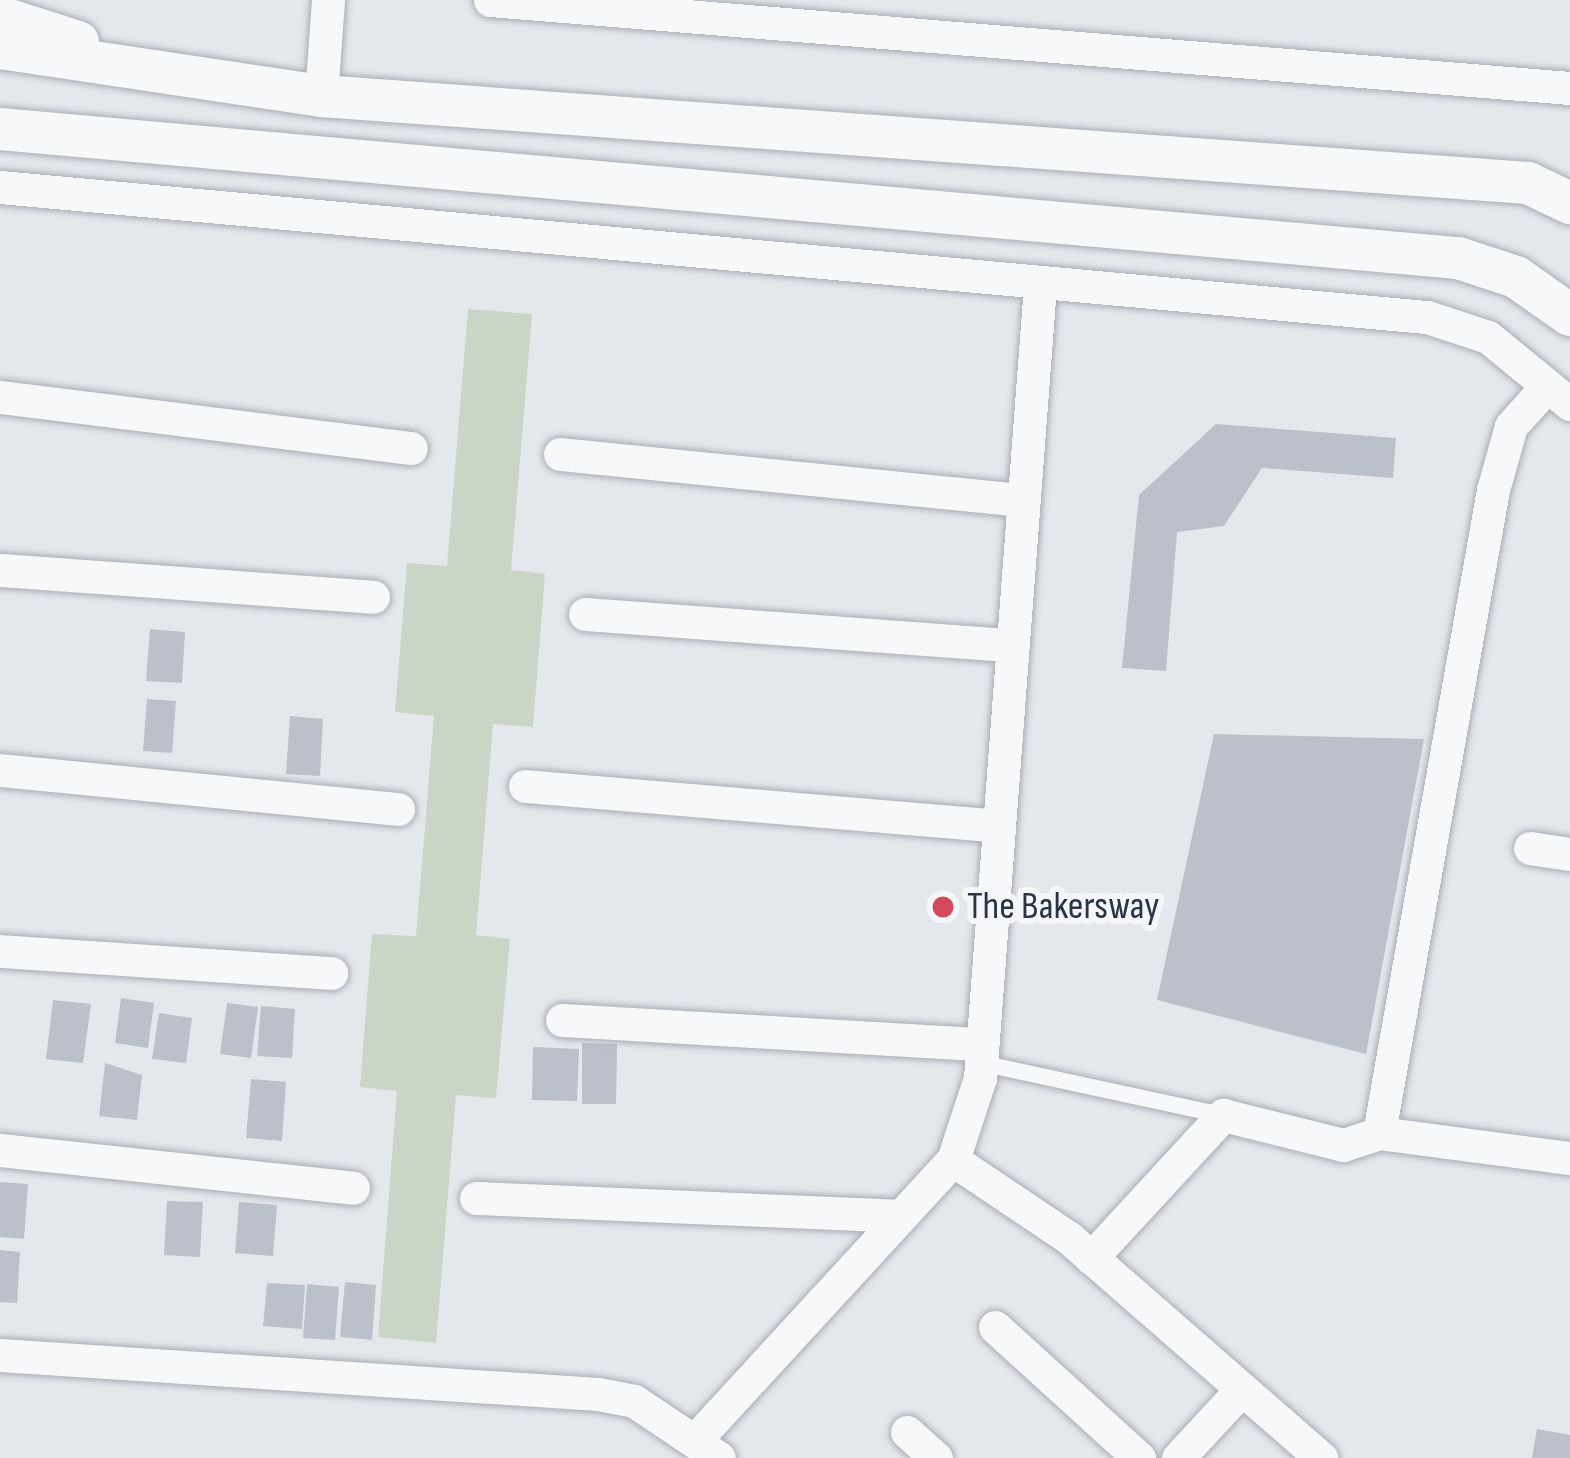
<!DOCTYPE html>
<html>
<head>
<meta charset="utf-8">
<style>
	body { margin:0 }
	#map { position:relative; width:1570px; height:1458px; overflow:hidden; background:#e4e7ec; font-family:"Sofia Sans Condensed",sans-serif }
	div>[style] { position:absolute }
	.green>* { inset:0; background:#c9d6c5 }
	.building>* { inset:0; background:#bbc0ca }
	.roads { filter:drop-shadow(0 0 3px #a9aeb7) drop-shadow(0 0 3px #a9aeb7) }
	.service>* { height:16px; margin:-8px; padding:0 8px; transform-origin:8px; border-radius:8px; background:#f7f8fa }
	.minor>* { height:33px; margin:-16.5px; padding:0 16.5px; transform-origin:16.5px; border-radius:16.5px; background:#f7f8fa }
	.tertiary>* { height:42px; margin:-21px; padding:0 21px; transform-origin:21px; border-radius:21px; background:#f7f8fa }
	.dots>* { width:33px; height:33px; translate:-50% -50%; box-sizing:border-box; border:6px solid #f4f6f9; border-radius:50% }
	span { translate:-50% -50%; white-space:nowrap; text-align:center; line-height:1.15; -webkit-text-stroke:12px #f4f6f9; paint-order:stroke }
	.poi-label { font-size:39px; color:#2b3445 }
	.left { translate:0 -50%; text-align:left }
</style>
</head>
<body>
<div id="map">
	<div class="green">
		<div style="clip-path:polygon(468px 309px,532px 314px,511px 570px,545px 574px,533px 727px,493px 724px,476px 935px,510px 939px,496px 1098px,456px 1095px,436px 1343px,378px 1337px,397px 1091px,360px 1087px,372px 934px,416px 936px,434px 716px,395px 712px,407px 563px,447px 566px)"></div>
	</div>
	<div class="building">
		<div style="clip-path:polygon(1216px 424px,1396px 438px,1393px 478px,1262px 468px,1224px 526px,1177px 532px,1166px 671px,1122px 668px,1139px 495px)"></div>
		<div style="clip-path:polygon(150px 629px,185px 632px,182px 683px,146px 681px)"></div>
		<div style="clip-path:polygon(147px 699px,176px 701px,172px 753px,143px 751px)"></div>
		<div style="clip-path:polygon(290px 716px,323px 719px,320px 776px,286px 774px)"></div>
		<div style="clip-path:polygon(1214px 734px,1424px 739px,1366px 1054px,1157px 1000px)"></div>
		<div style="clip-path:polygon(121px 998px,154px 1003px,148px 1048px,115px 1043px)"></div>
		<div style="clip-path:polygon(53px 1000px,91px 1004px,83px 1063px,46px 1059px)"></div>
		<div style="clip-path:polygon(227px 1003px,258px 1007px,251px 1058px,220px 1054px)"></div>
		<div style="clip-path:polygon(261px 1006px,295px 1009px,292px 1058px,257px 1056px)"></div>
		<div style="clip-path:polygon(159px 1013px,192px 1018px,186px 1063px,152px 1059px)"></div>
		<div style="clip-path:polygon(582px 1043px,617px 1044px,616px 1104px,582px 1104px)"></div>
		<div style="clip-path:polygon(533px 1047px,579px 1049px,577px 1101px,532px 1100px)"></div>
		<div style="clip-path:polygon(105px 1063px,142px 1075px,137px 1120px,99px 1116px)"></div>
		<div style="clip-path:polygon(251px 1079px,286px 1082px,282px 1141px,246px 1138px)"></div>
		<div style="clip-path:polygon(0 1182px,28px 1184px,24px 1239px,0 1237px)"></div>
		<div style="clip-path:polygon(167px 1201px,203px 1202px,200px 1257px,164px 1255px)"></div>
		<div style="clip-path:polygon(239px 1202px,277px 1205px,273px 1256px,235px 1253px)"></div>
		<div style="clip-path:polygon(0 1250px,20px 1252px,17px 1303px,0 1302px)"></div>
		<div style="clip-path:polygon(345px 1282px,376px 1285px,372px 1340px,340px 1337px)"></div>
		<div style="clip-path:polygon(267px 1283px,305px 1285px,302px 1329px,263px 1326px)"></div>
		<div style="clip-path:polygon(307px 1284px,339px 1287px,335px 1340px,303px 1338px)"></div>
		<div style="clip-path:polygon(1537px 1429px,1570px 1435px,1570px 1458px,1532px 1458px)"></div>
	</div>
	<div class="roads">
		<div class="service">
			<div style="left:981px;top:1063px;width:247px;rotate:12.2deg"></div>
		</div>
		<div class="minor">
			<div style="left:490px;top:0;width:1084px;rotate:4.66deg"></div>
			<div style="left:321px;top:96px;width:96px;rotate:-85.8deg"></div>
			<div style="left:0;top:187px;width:1433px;rotate:5.21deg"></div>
			<div style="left:1427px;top:317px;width:64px;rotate:18.2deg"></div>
			<div style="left:1488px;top:337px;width:106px;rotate:39.3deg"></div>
			<div style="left:0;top:397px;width:414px;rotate:7.1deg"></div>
			<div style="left:560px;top:454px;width:466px;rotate:5.7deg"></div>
			<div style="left:0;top:570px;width:374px;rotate:4.1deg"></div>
			<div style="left:585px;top:614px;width:427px;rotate:4.2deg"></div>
			<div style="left:0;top:770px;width:400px;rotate:5.6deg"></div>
			<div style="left:525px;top:786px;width:475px;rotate:4.8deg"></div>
			<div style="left:1530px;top:848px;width:40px;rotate:8.5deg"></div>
			<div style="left:0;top:951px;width:332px;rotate:3.8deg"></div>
			<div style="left:562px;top:1020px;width:421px;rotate:3.3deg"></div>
			<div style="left:1379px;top:1133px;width:193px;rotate:7.5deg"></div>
			<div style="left:0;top:1150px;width:355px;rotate:6.1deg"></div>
			<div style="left:953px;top:1160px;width:140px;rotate:33.9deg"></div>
			<div style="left:1069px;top:1238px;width:335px;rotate:41.1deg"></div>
			<div style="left:476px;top:1198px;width:422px;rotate:2.4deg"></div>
			<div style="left:1091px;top:1258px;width:195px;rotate:-47.3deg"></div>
			<div style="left:1223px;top:1115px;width:124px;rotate:14deg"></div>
			<div style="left:1343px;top:1145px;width:38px;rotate:-18deg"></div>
			<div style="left:1379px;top:1133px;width:653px;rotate:-79.95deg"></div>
			<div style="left:1493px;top:490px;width:66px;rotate:-74.3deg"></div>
			<div style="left:1511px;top:426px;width:54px;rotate:-48deg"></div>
			<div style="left:995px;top:1327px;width:195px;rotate:42.3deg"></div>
			<div style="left:0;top:1355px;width:599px;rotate:3.73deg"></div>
			<div style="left:598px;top:1394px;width:37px;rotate:11deg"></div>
			<div style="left:634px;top:1401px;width:102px;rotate:33.8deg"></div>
			<div style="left:907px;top:1432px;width:39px;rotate:42deg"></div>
			<div style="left:697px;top:1438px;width:378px;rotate:-47.4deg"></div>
			<div style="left:953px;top:1160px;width:86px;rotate:-71.8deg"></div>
			<div style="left:980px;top:1078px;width:795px;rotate:-85.67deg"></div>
			<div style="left:1178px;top:1458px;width:94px;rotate:-47.2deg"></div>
		</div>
		<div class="tertiary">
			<div style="left:0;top:17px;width:82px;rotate:17.8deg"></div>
			<div style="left:0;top:48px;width:325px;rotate:8.5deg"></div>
			<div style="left:321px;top:96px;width:1210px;rotate:4.12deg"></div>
			<div style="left:1528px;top:183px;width:47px;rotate:25.5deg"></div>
			<div style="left:0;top:129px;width:1464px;rotate:5.06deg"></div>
			<div style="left:1458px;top:258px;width:61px;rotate:18.1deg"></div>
			<div style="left:1516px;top:277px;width:66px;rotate:35.1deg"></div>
		</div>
	</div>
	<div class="dots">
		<div style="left:943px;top:907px;background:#d1495b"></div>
	</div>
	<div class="poi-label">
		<span class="left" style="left:967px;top:907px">The Bakersway</span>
	</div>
</div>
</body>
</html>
